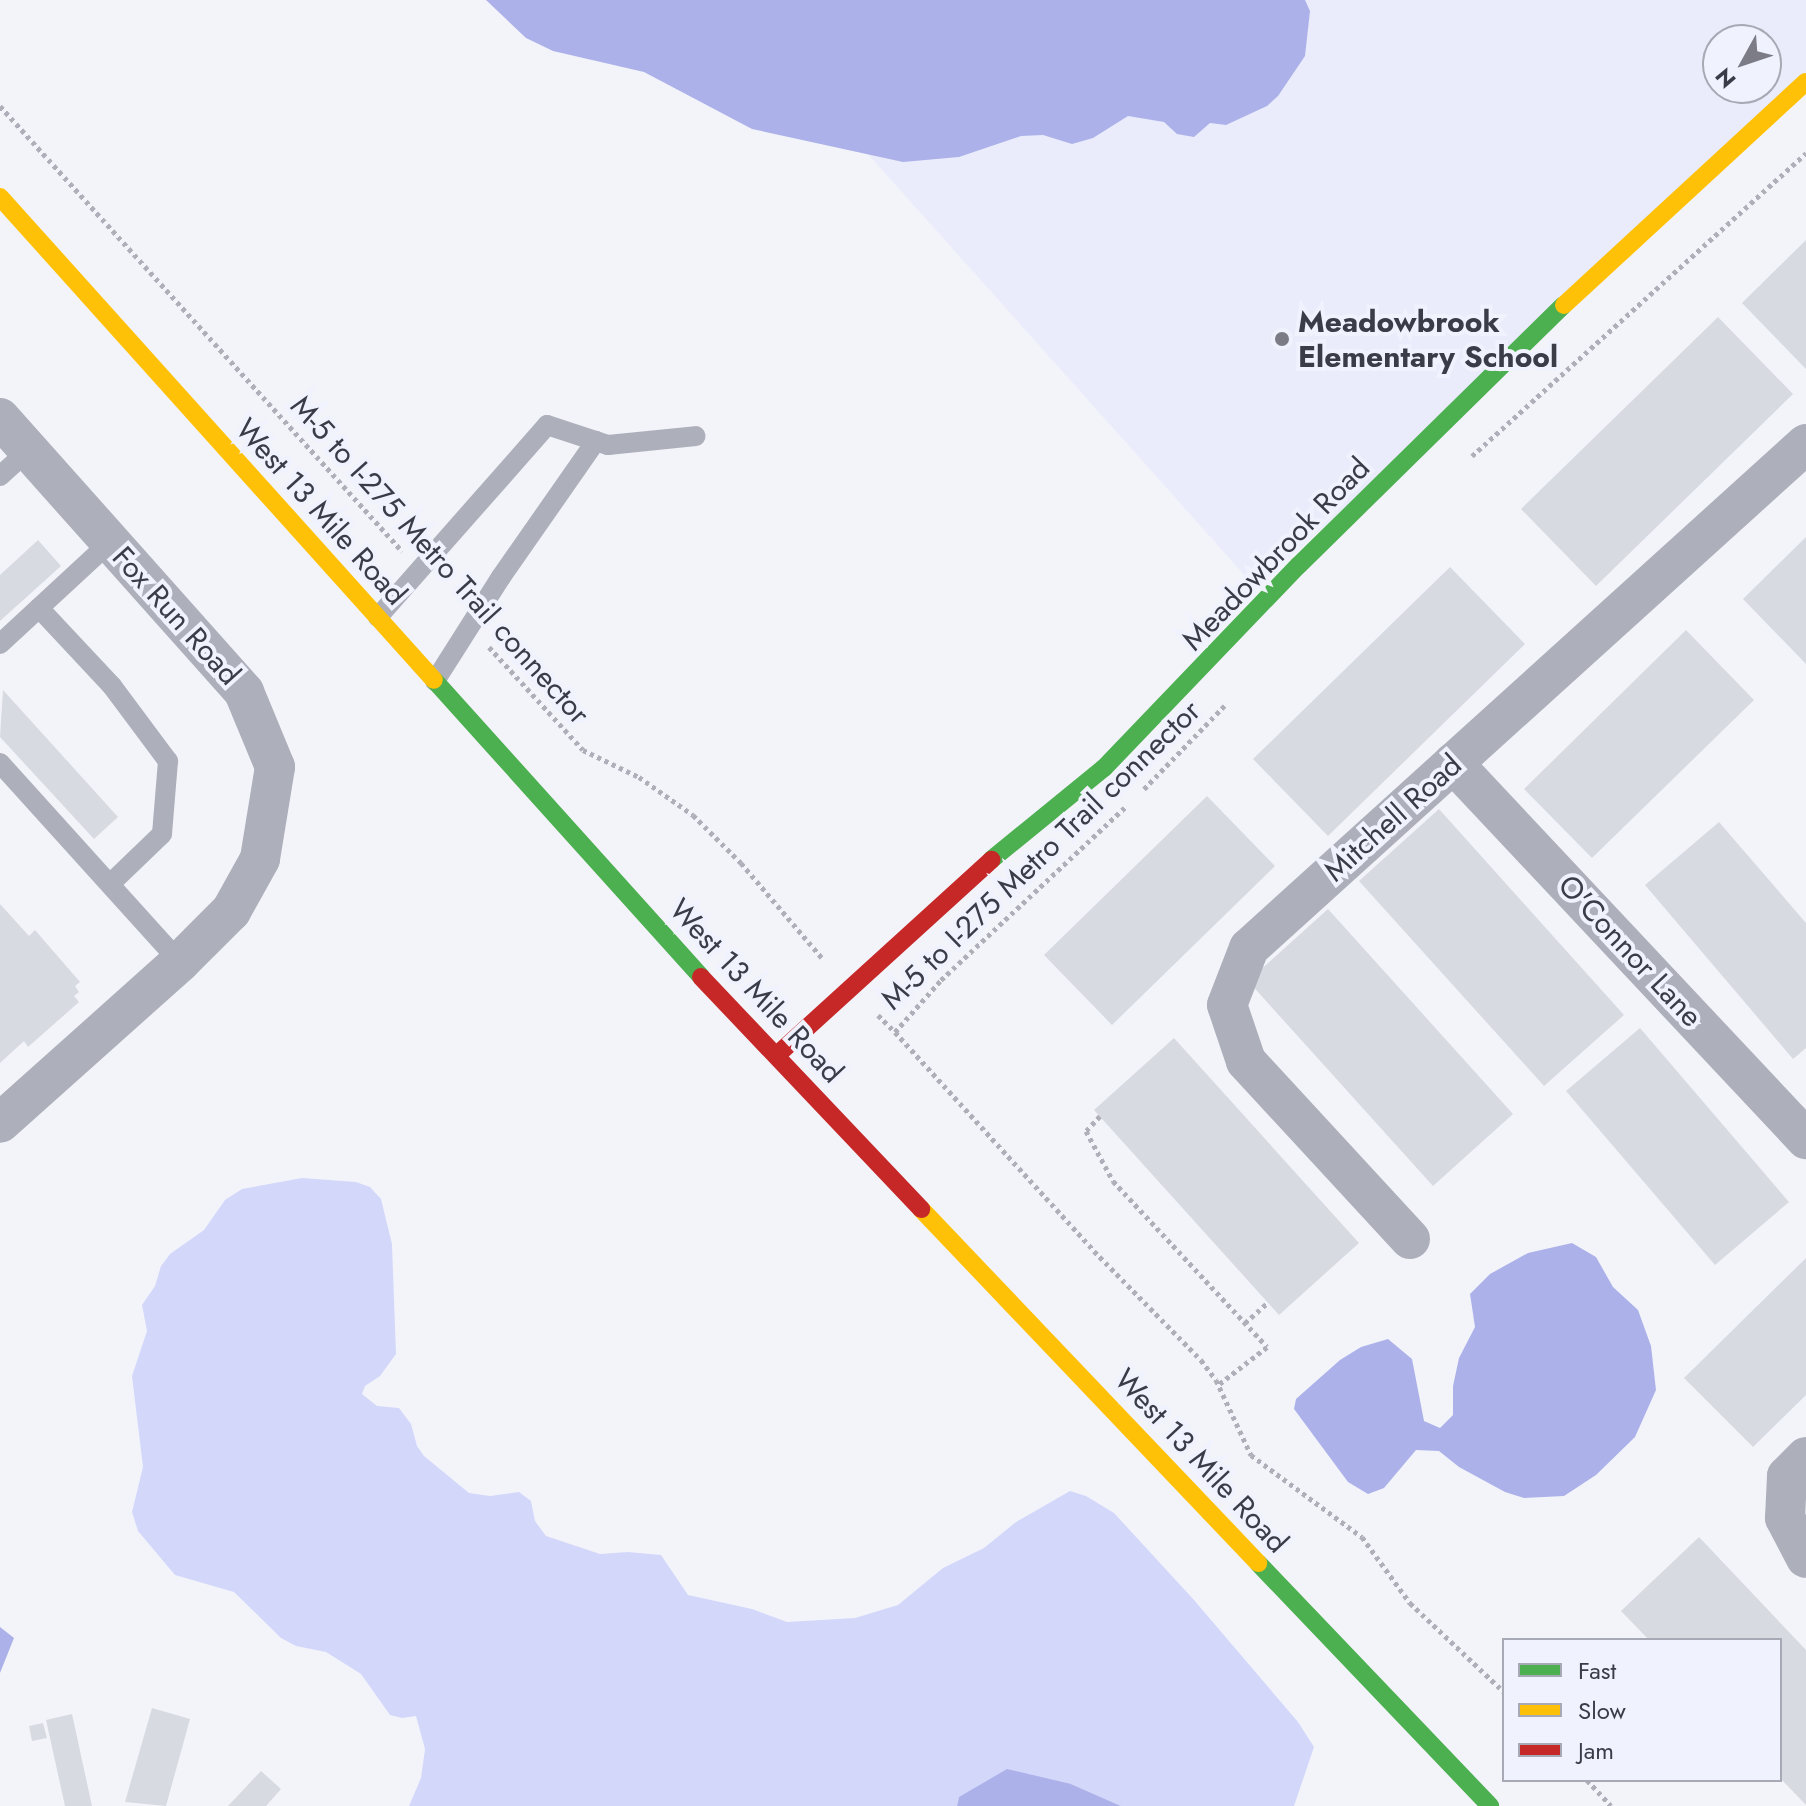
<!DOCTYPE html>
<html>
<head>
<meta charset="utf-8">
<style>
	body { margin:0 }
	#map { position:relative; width:1806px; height:1806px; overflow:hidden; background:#f3f4fa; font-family:Jost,sans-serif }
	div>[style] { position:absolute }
	.built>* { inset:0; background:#eaecfb }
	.green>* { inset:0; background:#d3d8fb }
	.water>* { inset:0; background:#acb2e9 }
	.building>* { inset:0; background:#d8dae2 }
	.path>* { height:5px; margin-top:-2.5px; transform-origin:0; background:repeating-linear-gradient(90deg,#aeafb8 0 4px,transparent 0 8px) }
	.lane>* { height:20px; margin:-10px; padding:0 10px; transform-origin:10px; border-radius:10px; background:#adafba }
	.street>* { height:40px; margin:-20px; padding:0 20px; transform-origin:20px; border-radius:20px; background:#adafba }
	.fast>* { height:18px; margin:-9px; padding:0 9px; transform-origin:9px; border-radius:9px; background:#4caf50 }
	.slow>* { height:18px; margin:-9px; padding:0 9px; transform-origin:9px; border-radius:9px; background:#ffc107 }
	.jam>* { height:18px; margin:-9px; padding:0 9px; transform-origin:9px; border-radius:9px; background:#c62828 }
	.dots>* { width:22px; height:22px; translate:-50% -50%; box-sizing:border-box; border:4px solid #f0f2fd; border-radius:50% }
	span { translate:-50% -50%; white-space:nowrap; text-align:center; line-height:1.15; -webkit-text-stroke:8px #f0f2fd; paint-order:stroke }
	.poi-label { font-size:30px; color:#3a3c47; font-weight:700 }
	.left { translate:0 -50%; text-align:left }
	.street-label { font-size:30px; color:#3a3c47 }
	.legend { position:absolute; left:1502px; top:1638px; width:280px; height:144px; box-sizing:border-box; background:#f0f2fd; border:2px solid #a7a9b4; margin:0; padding:10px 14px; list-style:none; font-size:24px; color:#3a3c47 }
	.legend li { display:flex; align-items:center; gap:16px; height:40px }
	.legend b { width:40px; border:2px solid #a7a9b4 }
	.north { position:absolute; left:1702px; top:24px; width:80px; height:80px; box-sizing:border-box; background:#f0f2fd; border:2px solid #a7a9b4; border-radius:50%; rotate:230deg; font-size:22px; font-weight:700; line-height:32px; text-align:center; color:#3a3c47 }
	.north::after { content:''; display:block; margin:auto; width:28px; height:36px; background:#7b7c86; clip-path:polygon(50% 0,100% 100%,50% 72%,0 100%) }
</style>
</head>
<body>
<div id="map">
	<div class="built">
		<div style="clip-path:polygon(evenodd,811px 0,1806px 0,1806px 90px,1256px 588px,766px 40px,811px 0,1718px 40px,1766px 40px,1766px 88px,1718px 88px,1718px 40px)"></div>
	</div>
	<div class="green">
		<div style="clip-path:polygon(302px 1178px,356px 1182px,370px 1187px,381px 1199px,392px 1244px,396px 1354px,380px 1376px,365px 1386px,362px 1394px,377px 1406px,399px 1408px,411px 1424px,417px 1446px,424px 1456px,469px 1493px,490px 1496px,519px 1492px,531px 1501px,535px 1521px,546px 1536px,600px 1554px,628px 1552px,661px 1555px,688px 1595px,752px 1609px,787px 1622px,855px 1618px,898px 1605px,943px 1568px,984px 1548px,1016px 1522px,1070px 1491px,1086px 1496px,1114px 1513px,1194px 1600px,1298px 1722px,1314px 1747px,1294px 1806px,1121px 1806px,1071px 1784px,959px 1797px,957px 1806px,409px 1806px,421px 1778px,425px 1749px,416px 1716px,402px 1718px,390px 1715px,361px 1674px,326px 1652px,296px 1646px,281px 1638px,234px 1592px,175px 1575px,138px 1531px,132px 1512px,143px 1467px,132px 1376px,147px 1331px,142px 1305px,155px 1286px,161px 1266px,170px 1254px,204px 1230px,225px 1200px,242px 1189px)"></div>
	</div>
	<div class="water">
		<div style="clip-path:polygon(486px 0,1305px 0,1310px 11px,1305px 56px,1278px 96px,1267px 106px,1226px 125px,1210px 123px,1194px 137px,1177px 134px,1164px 122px,1128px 116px,1093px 138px,1072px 144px,1043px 135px,1021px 136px,959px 157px,903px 162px,752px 129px,644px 72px,553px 51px,526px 38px)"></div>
		<div style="clip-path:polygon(1572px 1243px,1596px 1257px,1613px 1287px,1638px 1310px,1651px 1346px,1656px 1390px,1635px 1437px,1596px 1475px,1564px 1496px,1524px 1498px,1505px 1492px,1459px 1467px,1439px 1451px,1416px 1450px,1384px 1488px,1368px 1494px,1348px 1482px,1294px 1409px,1296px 1399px,1340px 1360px,1361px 1347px,1388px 1339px,1412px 1359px,1424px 1421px,1440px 1428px,1453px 1415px,1453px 1386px,1459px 1358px,1475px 1327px,1470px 1294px,1490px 1274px,1528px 1253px)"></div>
		<div style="clip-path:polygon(0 1627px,14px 1638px,0 1673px)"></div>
		<div style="clip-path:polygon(1007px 1769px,1071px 1784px,1121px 1806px,957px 1806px,959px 1797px)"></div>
	</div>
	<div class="building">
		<div style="clip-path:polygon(1806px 240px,1806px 369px,1742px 303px)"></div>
		<div style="clip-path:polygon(1718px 317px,1793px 394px,1596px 586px,1521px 509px)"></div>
		<div style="clip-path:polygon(1806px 537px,1806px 664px,1743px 599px)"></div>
		<div style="clip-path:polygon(38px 540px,61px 566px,0 621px,0 575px)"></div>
		<div style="clip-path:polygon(1450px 567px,1525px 644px,1328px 836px,1253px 759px)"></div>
		<div style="clip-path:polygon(1686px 630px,1754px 700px,1592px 858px,1524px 789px)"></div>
		<div style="clip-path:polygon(3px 690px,118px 817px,94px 839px,0 737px)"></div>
		<div style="clip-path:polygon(1207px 796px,1275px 866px,1112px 1025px,1044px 955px)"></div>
		<div style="clip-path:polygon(1439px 809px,1624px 1015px,1544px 1086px,1359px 881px)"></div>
		<div style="clip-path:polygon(1719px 822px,1806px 923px,1806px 1048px,1793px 1059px,1645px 885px)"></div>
		<div style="clip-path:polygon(0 904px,29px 936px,35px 930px,80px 982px,75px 986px,79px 992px,74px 996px,79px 1002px,28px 1047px,24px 1041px,0 1063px)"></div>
		<div style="clip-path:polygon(1328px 909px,1513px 1114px,1433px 1186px,1248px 981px)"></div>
		<div style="clip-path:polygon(1640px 1028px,1789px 1202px,1715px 1265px,1566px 1091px)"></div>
		<div style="clip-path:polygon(1174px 1038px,1359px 1243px,1279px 1315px,1094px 1110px)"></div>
		<div style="clip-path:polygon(1806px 1258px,1806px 1395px,1753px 1447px,1684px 1378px)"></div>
		<div style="clip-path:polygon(1699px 1537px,1806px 1650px,1806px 1805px,1780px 1778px,1780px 1640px,1649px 1640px,1621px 1611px)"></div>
		<div style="clip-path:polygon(152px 1708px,190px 1719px,166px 1806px,125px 1802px)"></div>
		<div style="clip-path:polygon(72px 1714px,92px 1806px,65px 1806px,46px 1720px)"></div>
		<div style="clip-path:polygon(43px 1723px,47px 1738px,32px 1741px,29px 1726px)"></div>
		<div style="clip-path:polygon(261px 1771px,281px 1789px,266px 1806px,228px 1806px)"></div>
	</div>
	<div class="path">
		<div style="left:0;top:106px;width:600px;rotate:47.91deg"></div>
		<div style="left:1472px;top:456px;width:451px;rotate:-42.2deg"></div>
		<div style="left:489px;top:647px;width:139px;rotate:47.6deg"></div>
		<div style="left:583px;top:750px;width:62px;rotate:25.7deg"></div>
		<div style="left:639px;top:777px;width:66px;rotate:35.1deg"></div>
		<div style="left:693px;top:815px;width:68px;rotate:45deg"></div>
		<div style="left:741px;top:863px;width:126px;rotate:49.5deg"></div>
		<div style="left:1144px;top:789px;width:118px;rotate:-46deg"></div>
		<div style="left:878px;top:1015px;width:24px;rotate:45deg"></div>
		<div style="left:895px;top:1032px;width:69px;rotate:-48.5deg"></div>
		<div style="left:941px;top:980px;width:253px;rotate:-43.2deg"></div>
		<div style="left:895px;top:1032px;width:296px;rotate:47.7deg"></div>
		<div style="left:1094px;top:1251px;width:153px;rotate:45.5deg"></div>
		<div style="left:1201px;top:1360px;width:25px;rotate:53deg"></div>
		<div style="left:1216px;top:1380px;width:83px;rotate:65deg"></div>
		<div style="left:1251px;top:1455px;width:138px;rotate:36.5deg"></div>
		<div style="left:1362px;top:1537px;width:82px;rotate:54deg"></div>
		<div style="left:1410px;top:1603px;width:129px;rotate:43.4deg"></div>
		<div style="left:1100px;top:1116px;width:21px;rotate:133deg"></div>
		<div style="left:1086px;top:1131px;width:57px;rotate:61.6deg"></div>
		<div style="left:1113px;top:1181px;width:226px;rotate:47.1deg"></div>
		<div style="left:1267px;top:1347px;width:62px;rotate:142.2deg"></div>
		<div style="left:1245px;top:1323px;width:30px;rotate:-42deg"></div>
		<div style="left:1587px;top:1780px;width:35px;rotate:47deg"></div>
	</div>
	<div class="lane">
		<div style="left:0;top:476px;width:39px;rotate:-42deg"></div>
		<div style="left:39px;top:608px;width:107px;rotate:46.9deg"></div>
		<div style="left:112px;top:686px;width:94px;rotate:53.3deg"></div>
		<div style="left:168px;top:761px;width:73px;rotate:94.7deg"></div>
		<div style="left:162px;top:834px;width:71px;rotate:136.1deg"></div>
		<div style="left:378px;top:617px;width:256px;rotate:-48.6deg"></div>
		<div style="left:547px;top:425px;width:64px;rotate:18.2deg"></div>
		<div style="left:608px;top:445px;width:88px;rotate:-5.8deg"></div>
		<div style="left:0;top:644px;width:150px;rotate:-42.8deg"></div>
		<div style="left:435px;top:681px;width:123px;rotate:-57.6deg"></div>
		<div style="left:501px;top:577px;width:166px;rotate:-55.1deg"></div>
		<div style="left:0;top:763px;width:268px;rotate:47.9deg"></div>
	</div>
	<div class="street">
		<div style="left:0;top:418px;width:367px;rotate:48.3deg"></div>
		<div style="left:244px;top:692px;width:81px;rotate:67.5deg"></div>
		<div style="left:275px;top:767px;width:93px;rotate:99.3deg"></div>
		<div style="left:260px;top:859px;width:60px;rotate:119.1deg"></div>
		<div style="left:231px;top:911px;width:72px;rotate:135deg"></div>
		<div style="left:180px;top:962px;width:241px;rotate:138.2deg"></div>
		<div style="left:1453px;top:763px;width:516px;rotate:46.81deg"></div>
		<div style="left:1410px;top:1239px;width:242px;rotate:-132.7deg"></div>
		<div style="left:1246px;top:1061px;width:59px;rotate:-108.7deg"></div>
		<div style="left:1227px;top:1005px;width:61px;rotate:-68.9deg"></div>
		<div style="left:1249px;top:948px;width:751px;rotate:-42.14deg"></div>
		<div style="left:1806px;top:1457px;width:27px;rotate:135deg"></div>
		<div style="left:1787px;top:1476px;width:42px;rotate:92.7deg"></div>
		<div style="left:1785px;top:1518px;width:45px;rotate:62.3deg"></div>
	</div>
	<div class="fast">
		<div style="left:434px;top:680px;width:399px;rotate:48deg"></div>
		<div style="left:991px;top:860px;width:146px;rotate:-39.2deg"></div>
		<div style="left:1104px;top:768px;width:281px;rotate:-46.2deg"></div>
		<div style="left:1299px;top:565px;width:371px;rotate:-44.5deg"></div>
		<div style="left:1258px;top:1563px;width:336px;rotate:46.3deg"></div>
	</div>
	<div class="slow">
		<div style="left:0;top:197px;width:649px;rotate:48.06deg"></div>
		<div style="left:1564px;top:305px;width:329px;rotate:-42.7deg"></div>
		<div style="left:921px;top:1209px;width:489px;rotate:46.4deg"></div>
	</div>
	<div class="jam">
		<div style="left:701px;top:977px;width:320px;rotate:46.5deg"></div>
		<div style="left:777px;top:1055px;width:290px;rotate:-42.3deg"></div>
	</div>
	<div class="dots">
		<div style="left:1282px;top:339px;background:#7b7c86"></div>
	</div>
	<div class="poi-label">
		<span class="left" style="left:1298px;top:339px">Meadowbrook<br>Elementary School</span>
	</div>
	<div class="street-label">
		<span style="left:321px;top:512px;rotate:48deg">West 13 Mile Road</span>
		<span style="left:1276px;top:554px;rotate:-46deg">Meadowbrook Road</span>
		<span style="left:440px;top:560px;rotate:48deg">M-5 to I-275 Metro Trail connector</span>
		<span style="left:176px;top:616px;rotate:48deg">Fox Run Road</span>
		<span style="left:1393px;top:818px;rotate:-42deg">Mitchell Road</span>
		<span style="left:1041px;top:855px;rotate:-44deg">M-5 to I-275 Metro Trail connector</span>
		<span style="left:1630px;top:951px;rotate:47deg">O'Connor Lane</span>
		<span style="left:756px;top:991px;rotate:47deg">West 13 Mile Road</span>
		<span style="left:1201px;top:1461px;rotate:47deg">West 13 Mile Road</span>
	</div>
	<ul class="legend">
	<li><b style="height:10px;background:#4caf50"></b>Fast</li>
	<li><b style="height:10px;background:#ffc107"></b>Slow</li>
	<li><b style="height:10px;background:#c62828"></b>Jam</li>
	</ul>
	<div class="north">N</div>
</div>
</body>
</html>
